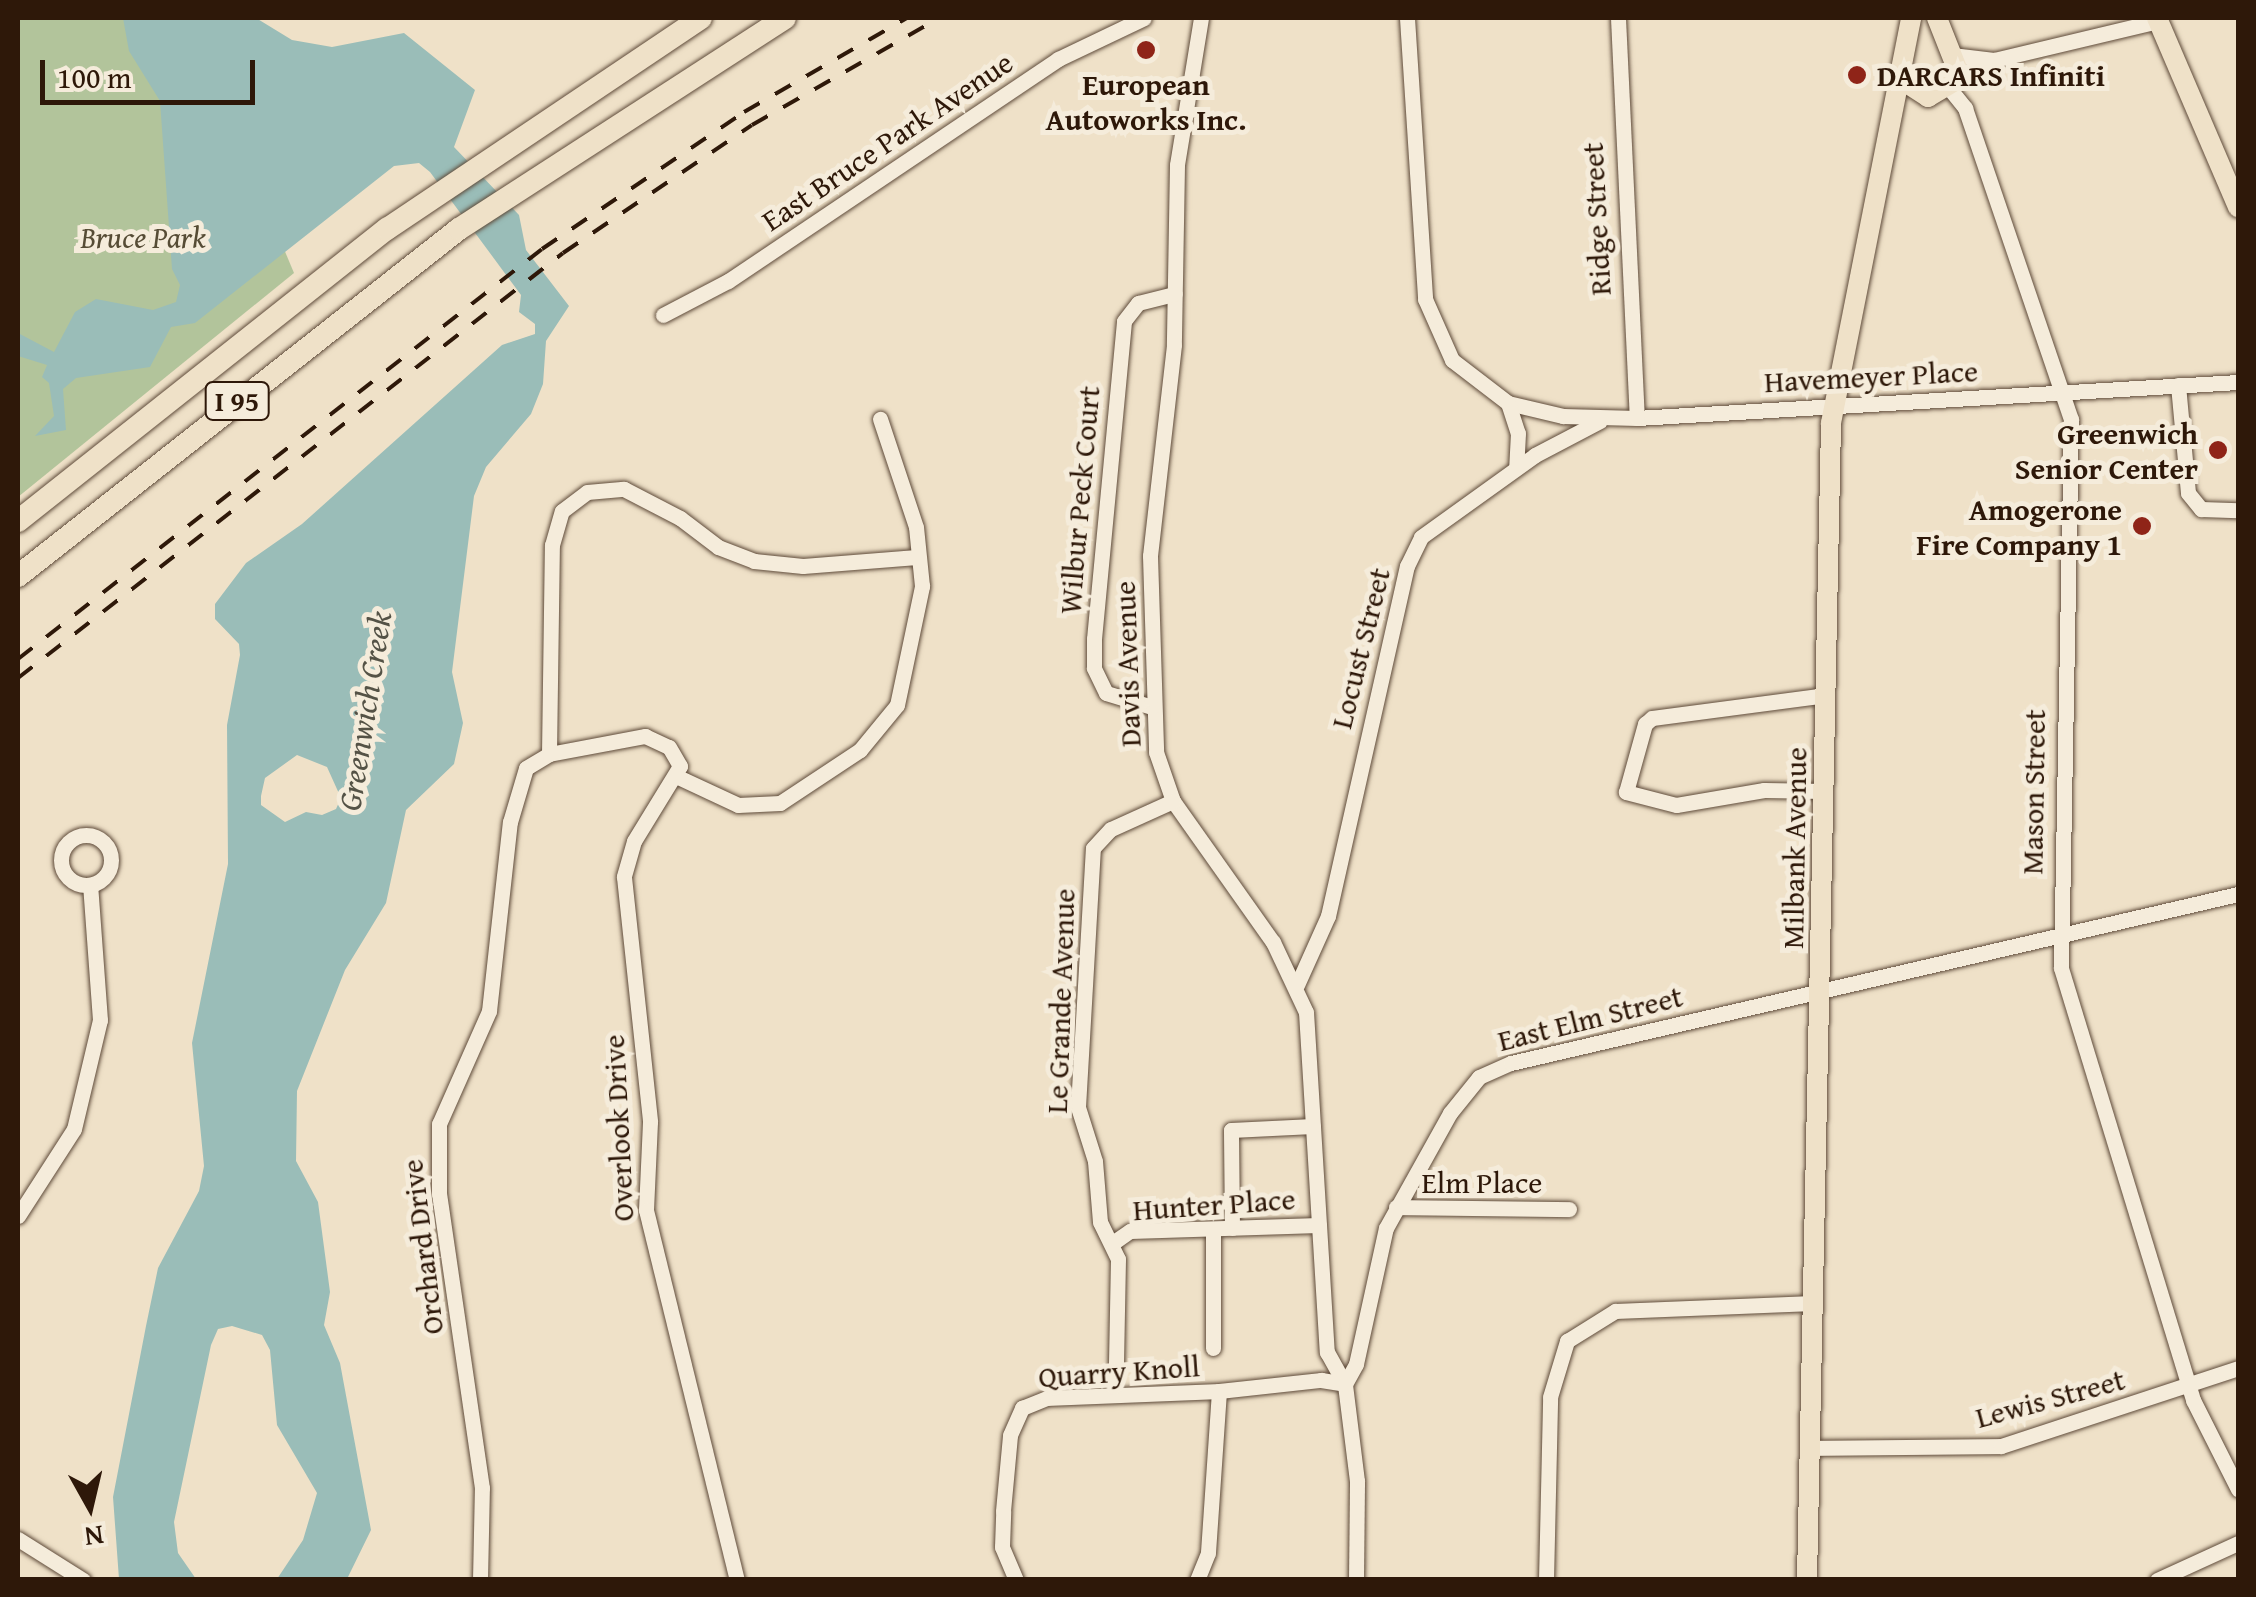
<!DOCTYPE html>
<html>
<head>
<meta charset="utf-8">
<style>
	body { margin:0 }
	#map { position:relative; width:2256px; height:1597px; overflow:hidden; background:#efe1c8; font-family:"Gentium Book Plus",serif }
	div>[style] { position:absolute }
	.green>* { inset:0; background:#b2c49b }
	.water>* { inset:0; background:#9abdb8 }
	.roads { filter:drop-shadow(0 0 2px #5e4a39) drop-shadow(0 0 2px #5e4a39) }
	.minor>* { height:15px; margin:-7.5px; padding:0 7.5px; transform-origin:7.5px; border-radius:7.5px; background:#f5ecdb }
	.minor>.ring { margin:-7.5px; padding:0; box-sizing:content-box; background:none; border:15px solid #f5ecdb; border-radius:50% }
	.major>* { height:20px; margin:-10px; padding:0 10px; transform-origin:10px; border-radius:10px; background:#efe1c8 }
	.highway>* { height:22px; margin:-11px; padding:0 11px; transform-origin:11px; border-radius:11px; background:#efe1c8 }
	.rail>* { height:4px; margin-top:-2px; transform-origin:0; background:repeating-linear-gradient(90deg,#2e1809 0 18px,transparent 0 36px) }
	.dots>* { width:28px; height:28px; translate:-50% -50%; box-sizing:border-box; border:5px solid #f5ecdb; border-radius:50% }
	span { translate:-50% -50%; white-space:nowrap; text-align:center; line-height:1.15; -webkit-text-stroke:10px #f5ecdb; paint-order:stroke }
	.shield-label span { padding:2px 8px; background:#f5ecdb; border:2px solid; border-radius:8px; -webkit-text-stroke-width:0 }
	.shield-label { font-size:28px; color:#2e1809; font-weight:700 }
	.poi-label { font-size:30px; color:#2e1809; font-weight:700 }
	.left { translate:0 -50%; text-align:left }
	.right { translate:-100% -50%; text-align:right }
	.street-label { font-size:30px; color:#2e1809 }
	.park-label { font-size:30px; color:#564c35; font-style:italic }
	.water-label { font-size:32px; color:#545246; font-style:italic }
	.frame { position:absolute; inset:0; border:20px solid #2e1809; pointer-events:none }
	.north { position:absolute; left:40px; top:1457px; width:100px; height:100px; -webkit-text-stroke:8px #f5ecdb; paint-order:stroke; rotate:172deg; font-size:28px; font-weight:700; line-height:40px; text-align:center; color:#2e1809 }
	.north::after { content:''; display:block; margin:auto; width:35px; height:45px; background:#2e1809; clip-path:polygon(50% 0,100% 100%,50% 72%,0 100%) }
	.scale { position:absolute; left:40px; top:60px; width:215px; height:45px; box-sizing:border-box; border:5px solid #2e1809; border-top:0; padding-left:12px; font-size:30px; line-height:35px; white-space:nowrap; color:#2e1809; -webkit-text-stroke:8px #f5ecdb; paint-order:stroke }
</style>
</head>
<body>
<div id="map">
	<div class="green">
		<div style="clip-path:polygon(18px 18px,187px 18px,294px 273px,18px 497px)"></div>
	</div>
	<div class="water">
		<div style="clip-path:polygon(evenodd,123px 18px,256px 18px,292px 40px,332px 47px,404px 33px,475px 90px,454px 147px,519px 215px,526px 250px,569px 306px,546px 341px,543px 384px,531px 414px,486px 467px,474px 496px,452px 672px,463px 723px,454px 764px,406px 810px,386px 903px,345px 970px,297px 1091px,296px 1161px,318px 1202px,330px 1292px,324px 1325px,340px 1363px,371px 1530px,347px 1579px,277px 1579px,303px 1540px,317px 1493px,277px 1425px,270px 1350px,262px 1335px,232px 1326px,218px 1329px,211px 1345px,174px 1522px,178px 1553px,196px 1579px,119px 1579px,113px 1497px,146px 1326px,158px 1268px,199px 1191px,204px 1166px,192px 1043px,228px 864px,227px 725px,240px 655px,239px 644px,215px 619px,215px 604px,246px 563px,302px 524px,502px 345px,535px 334px,535px 324px,519px 312px,521px 295px,430px 172px,419px 163px,394px 166px,195px 323px,171px 327px,150px 367px,76px 378px,63px 389px,66px 430px,35px 436px,54px 416px,49px 383px,42px 377px,47px 365px,18px 356px,18px 333px,54px 352px,75px 312px,96px 299px,153px 310px,176px 302px,180px 285px,172px 269px,160px 101px,129px 51px,123px 18px,297px 755px,327px 767px,341px 798px,336px 809px,322px 815px,306px 812px,285px 822px,261px 805px,261px 796px,265px 778px,297px 755px)"></div>
	</div>
	<div class="roads">
		<div class="minor">
			<div style="left:1201px;top:18px;width:149px;rotate:99.3deg"></div>
			<div style="left:1177px;top:165px;width:180px;rotate:91deg"></div>
			<div style="left:1174px;top:345px;width:212px;rotate:96.5deg"></div>
			<div style="left:1150px;top:556px;width:196px;rotate:88.2deg"></div>
			<div style="left:1156px;top:752px;width:52px;rotate:70.9deg"></div>
			<div style="left:1173px;top:801px;width:173px;rotate:54.7deg"></div>
			<div style="left:1273px;top:942px;width:77px;rotate:64.8deg"></div>
			<div style="left:1306px;top:1012px;width:341px;rotate:86.5deg"></div>
			<div style="left:1327px;top:1352px;width:37px;rotate:61deg"></div>
			<div style="left:1407px;top:18px;width:282px;rotate:86.3deg"></div>
			<div style="left:1425px;top:299px;width:67px;rotate:66.1deg"></div>
			<div style="left:1452px;top:360px;width:71px;rotate:37.5deg"></div>
			<div style="left:1508px;top:403px;width:57px;rotate:13.3deg"></div>
			<div style="left:1563px;top:416px;width:74px;rotate:1.5deg"></div>
			<div style="left:1637px;top:418px;width:602px;rotate:-3.43deg"></div>
			<div style="left:1618px;top:18px;width:400px;rotate:87.3deg"></div>
			<div style="left:1952px;top:55px;width:42px;rotate:6.8deg"></div>
			<div style="left:1953px;top:82px;width:47px;rotate:-28.2deg"></div>
			<div style="left:1994px;top:60px;width:169px;rotate:-13.4deg"></div>
			<div style="left:1949px;top:88px;width:26px;rotate:51deg"></div>
			<div style="left:1965px;top:108px;width:329px;rotate:71.2deg"></div>
			<div style="left:2071px;top:419px;width:549px;rotate:91.04deg"></div>
			<div style="left:2061px;top:968px;width:452px;rotate:73deg"></div>
			<div style="left:2193px;top:1400px;width:100px;rotate:63.2deg"></div>
			<div style="left:663px;top:315px;width:73px;rotate:-27.6deg"></div>
			<div style="left:728px;top:281px;width:398px;rotate:-33.9deg"></div>
			<div style="left:1058px;top:59px;width:95px;rotate:-25.5deg"></div>
			<div style="left:2178px;top:385px;width:108px;rotate:84.7deg"></div>
			<div style="left:2188px;top:493px;width:21px;rotate:51deg"></div>
			<div style="left:2201px;top:509px;width:37px;rotate:2deg"></div>
			<div style="left:1508px;top:403px;width:32px;rotate:72deg"></div>
			<div style="left:1518px;top:433px;width:35px;rotate:93deg"></div>
			<div style="left:1152px;top:707px;width:48px;rotate:-163.1deg"></div>
			<div style="left:1106px;top:693px;width:28px;rotate:-116deg"></div>
			<div style="left:1094px;top:668px;width:29px;rotate:-90deg"></div>
			<div style="left:1094px;top:639px;width:319px;rotate:-84.6deg"></div>
			<div style="left:1124px;top:321px;width:23px;rotate:-52deg"></div>
			<div style="left:1138px;top:303px;width:38px;rotate:-14deg"></div>
			<div style="left:549px;top:754px;width:209px;rotate:-89.2deg"></div>
			<div style="left:552px;top:545px;width:35px;rotate:-74deg"></div>
			<div style="left:562px;top:511px;width:31px;rotate:-37deg"></div>
			<div style="left:587px;top:492px;width:37px;rotate:-5deg"></div>
			<div style="left:624px;top:489px;width:63px;rotate:27.4deg"></div>
			<div style="left:680px;top:518px;width:48px;rotate:37.3deg"></div>
			<div style="left:718px;top:547px;width:39px;rotate:21deg"></div>
			<div style="left:754px;top:561px;width:49px;rotate:5.8deg"></div>
			<div style="left:803px;top:566px;width:114px;rotate:-4.5deg"></div>
			<div style="left:678px;top:777px;width:66px;rotate:25deg"></div>
			<div style="left:738px;top:805px;width:42px;rotate:-2.7deg"></div>
			<div style="left:780px;top:803px;width:96px;rotate:-33.5deg"></div>
			<div style="left:860px;top:750px;width:58px;rotate:-50.6deg"></div>
			<div style="left:897px;top:705px;width:122px;rotate:-78.1deg"></div>
			<div style="left:922px;top:586px;width:59px;rotate:-95.8deg"></div>
			<div style="left:916px;top:527px;width:114px;rotate:-108.4deg"></div>
			<div style="left:1825px;top:791px;width:61px;rotate:-179.1deg"></div>
			<div style="left:1764px;top:790px;width:89px;rotate:170.3deg"></div>
			<div style="left:1676px;top:805px;width:52px;rotate:-165.4deg"></div>
			<div style="left:1626px;top:792px;width:71px;rotate:-74.4deg"></div>
			<div style="left:1645px;top:724px;width:9px;rotate:-41deg"></div>
			<div style="left:1652px;top:718px;width:176px;rotate:-7.5deg"></div>
			<div class="ring" style="left:61px;top:835px;width:35px;height:35px"></div>
			<div style="left:1297px;top:985px;width:76px;rotate:-65.8deg"></div>
			<div style="left:1328px;top:916px;width:359px;rotate:-77.3deg"></div>
			<div style="left:1407px;top:566px;width:32px;rotate:-64deg"></div>
			<div style="left:1421px;top:537px;width:140px;rotate:-35.7deg"></div>
			<div style="left:1535px;top:455px;width:73px;rotate:-27.6deg"></div>
			<div style="left:1396px;top:1207px;width:173px;rotate:0.7deg"></div>
			<div style="left:18px;top:1216px;width:103px;rotate:-57.2deg"></div>
			<div style="left:74px;top:1129px;width:112px;rotate:-76.6deg"></div>
			<div style="left:100px;top:1020px;width:135px;rotate:-94.2deg"></div>
			<div style="left:1232px;top:1228px;width:98px;rotate:-90.6deg"></div>
			<div style="left:1231px;top:1130px;width:82px;rotate:-2.8deg"></div>
			<div style="left:1114px;top:1242px;width:19px;rotate:-35deg"></div>
			<div style="left:1130px;top:1231px;width:189px;rotate:-1.8deg"></div>
			<div style="left:1213px;top:1348px;width:119px;rotate:-90deg"></div>
			<div style="left:1116px;top:1363px;width:104px;rotate:-88.9deg"></div>
			<div style="left:1118px;top:1259px;width:41px;rotate:-115.9deg"></div>
			<div style="left:1100px;top:1222px;width:61px;rotate:-94.7deg"></div>
			<div style="left:1095px;top:1161px;width:57px;rotate:-107.5deg"></div>
			<div style="left:1078px;top:1107px;width:259px;rotate:-86.7deg"></div>
			<div style="left:1093px;top:848px;width:26px;rotate:-47deg"></div>
			<div style="left:1111px;top:829px;width:68px;rotate:-24.3deg"></div>
			<div style="left:1219px;top:1391px;width:103px;rotate:-6.2deg"></div>
			<div style="left:1321px;top:1380px;width:24px;rotate:9deg"></div>
			<div style="left:1810px;top:1448px;width:191px;rotate:-0.6deg"></div>
			<div style="left:2001px;top:1446px;width:250px;rotate:-18.2deg"></div>
			<div style="left:18px;top:1539px;width:77px;rotate:32.2deg"></div>
			<div style="left:480px;top:1580px;width:92px;rotate:-88.8deg"></div>
			<div style="left:482px;top:1488px;width:297px;rotate:-98.3deg"></div>
			<div style="left:439px;top:1194px;width:70px;rotate:-90deg"></div>
			<div style="left:439px;top:1124px;width:124px;rotate:-66.1deg"></div>
			<div style="left:489px;top:1011px;width:190px;rotate:-83.7deg"></div>
			<div style="left:510px;top:822px;width:56px;rotate:-73.5deg"></div>
			<div style="left:526px;top:768px;width:27px;rotate:-31deg"></div>
			<div style="left:549px;top:754px;width:98px;rotate:-10.6deg"></div>
			<div style="left:645px;top:736px;width:26px;rotate:25deg"></div>
			<div style="left:669px;top:747px;width:22px;rotate:60deg"></div>
			<div style="left:680px;top:766px;width:88px;rotate:121.5deg"></div>
			<div style="left:634px;top:841px;width:37px;rotate:106deg"></div>
			<div style="left:624px;top:877px;width:246px;rotate:83.9deg"></div>
			<div style="left:650px;top:1122px;width:88px;rotate:92.6deg"></div>
			<div style="left:646px;top:1210px;width:381px;rotate:76.2deg"></div>
			<div style="left:1016px;top:1580px;width:36px;rotate:-113deg"></div>
			<div style="left:1002px;top:1547px;width:36px;rotate:-88deg"></div>
			<div style="left:1003px;top:1511px;width:76px;rotate:-84.7deg"></div>
			<div style="left:1010px;top:1435px;width:30px;rotate:-66deg"></div>
			<div style="left:1022px;top:1408px;width:27px;rotate:-22deg"></div>
			<div style="left:1047px;top:1398px;width:172px;rotate:-2.3deg"></div>
			<div style="left:1219px;top:1391px;width:162px;rotate:93.9deg"></div>
			<div style="left:1208px;top:1553px;width:29px;rotate:112deg"></div>
			<div style="left:1356px;top:1580px;width:99px;rotate:-89.4deg"></div>
			<div style="left:1357px;top:1481px;width:98px;rotate:-97.1deg"></div>
			<div style="left:1345px;top:1384px;width:23px;rotate:-61deg"></div>
			<div style="left:1356px;top:1364px;width:139px;rotate:-77.6deg"></div>
			<div style="left:1386px;top:1228px;width:132px;rotate:-60.9deg"></div>
			<div style="left:1450px;top:1113px;width:46px;rotate:-51.1deg"></div>
			<div style="left:1479px;top:1077px;width:35px;rotate:-24deg"></div>
			<div style="left:1511px;top:1063px;width:746px;rotate:-13.09deg"></div>
			<div style="left:1546px;top:1580px;width:183px;rotate:-88.7deg"></div>
			<div style="left:1550px;top:1397px;width:59px;rotate:-73.1deg"></div>
			<div style="left:1567px;top:1341px;width:57px;rotate:-32deg"></div>
			<div style="left:1615px;top:1311px;width:198px;rotate:-2.3deg"></div>
			<div style="left:2157px;top:1580px;width:89px;rotate:-24.6deg"></div>
		</div>
		<div class="major">
			<div style="left:2157px;top:18px;width:206px;rotate:66.8deg"></div>
			<div style="left:1899px;top:78px;width:35px;rotate:33deg"></div>
			<div style="left:1928px;top:97px;width:29px;rotate:-31deg"></div>
			<div style="left:1953px;top:82px;width:16px;rotate:-79deg"></div>
			<div style="left:1956px;top:66px;width:52px;rotate:-111.6deg"></div>
			<div style="left:1807px;top:1580px;width:1157px;rotate:-88.81deg"></div>
			<div style="left:1831px;top:423px;width:413px;rotate:-78.8deg"></div>
		</div>
		<div class="highway">
			<div style="left:18px;top:521px;width:471px;rotate:-38.4deg"></div>
			<div style="left:387px;top:229px;width:378px;rotate:-33.9deg"></div>
			<div style="left:18px;top:576px;width:561px;rotate:-38.2deg"></div>
			<div style="left:459px;top:229px;width:388px;rotate:-32.9deg"></div>
		</div>
	</div>
	<div class="rail">
		<div style="left:18px;top:659px;width:665px;rotate:-38.04deg"></div>
		<div style="left:542px;top:249px;width:244px;rotate:-34.1deg"></div>
		<div style="left:744px;top:112px;width:188px;rotate:-30deg"></div>
		<div style="left:18px;top:678px;width:691px;rotate:-37.95deg"></div>
		<div style="left:563px;top:253px;width:228px;rotate:-34.1deg"></div>
		<div style="left:752px;top:125px;width:215px;rotate:-29.8deg"></div>
	</div>
	<div class="dots">
		<div style="left:1146px;top:50px;background:#8f2418"></div>
		<div style="left:1857px;top:75px;background:#8f2418"></div>
		<div style="left:2218px;top:450px;background:#8f2418"></div>
		<div style="left:2142px;top:526px;background:#8f2418"></div>
	</div>
	<div class="shield-label">
		<span style="left:237px;top:401px">I 95</span>
	</div>
	<div class="poi-label">
		<span class="left" style="left:1877px;top:75px">DARCARS Infiniti</span>
		<span style="left:1146px;top:101px">European<br>Autoworks Inc.</span>
		<span class="right" style="left:2198px;top:450px">Greenwich<br>Senior Center</span>
		<span class="right" style="left:2122px;top:526px">Amogerone<br>Fire Company 1</span>
	</div>
	<div class="street-label">
		<span style="left:887px;top:141px;rotate:-34deg">East Bruce Park Avenue</span>
		<span style="left:1596px;top:219px;rotate:-93deg">Ridge Street</span>
		<span style="left:1871px;top:376px;rotate:-3deg">Havemeyer Place</span>
		<span style="left:1079px;top:500px;rotate:-85deg">Wilbur Peck Court</span>
		<span style="left:1360px;top:648px;rotate:-76deg">Locust Street</span>
		<span style="left:1127px;top:664px;rotate:-92deg">Davis Avenue</span>
		<span style="left:2033px;top:792px;rotate:-89deg">Mason Street</span>
		<span style="left:1794px;top:848px;rotate:-89deg">Milbank Avenue</span>
		<span style="left:1060px;top:1001px;rotate:-88deg">Le Grande Avenue</span>
		<span style="left:1590px;top:1018px;rotate:-14deg">East Elm Street</span>
		<span style="left:618px;top:1128px;rotate:-93deg">Overlook Drive</span>
		<span style="left:1482px;top:1182px">Elm Place</span>
		<span style="left:1214px;top:1204px;rotate:-4deg">Hunter Place</span>
		<span style="left:422px;top:1247px;rotate:-97deg">Orchard Drive</span>
		<span style="left:1119px;top:1371px;rotate:-4deg">Quarry Knoll</span>
		<span style="left:2050px;top:1398px;rotate:-15deg">Lewis Street</span>
	</div>
	<div class="park-label">
		<span style="left:143px;top:237px">Bruce Park</span>
	</div>
	<div class="water-label">
		<span style="left:365px;top:711px;rotate:-81deg">Greenwich Creek</span>
	</div>
	<div class="frame"></div>
	<div class="north">N</div>
	<div class="scale">100 m</div>
</div>
</body>
</html>
